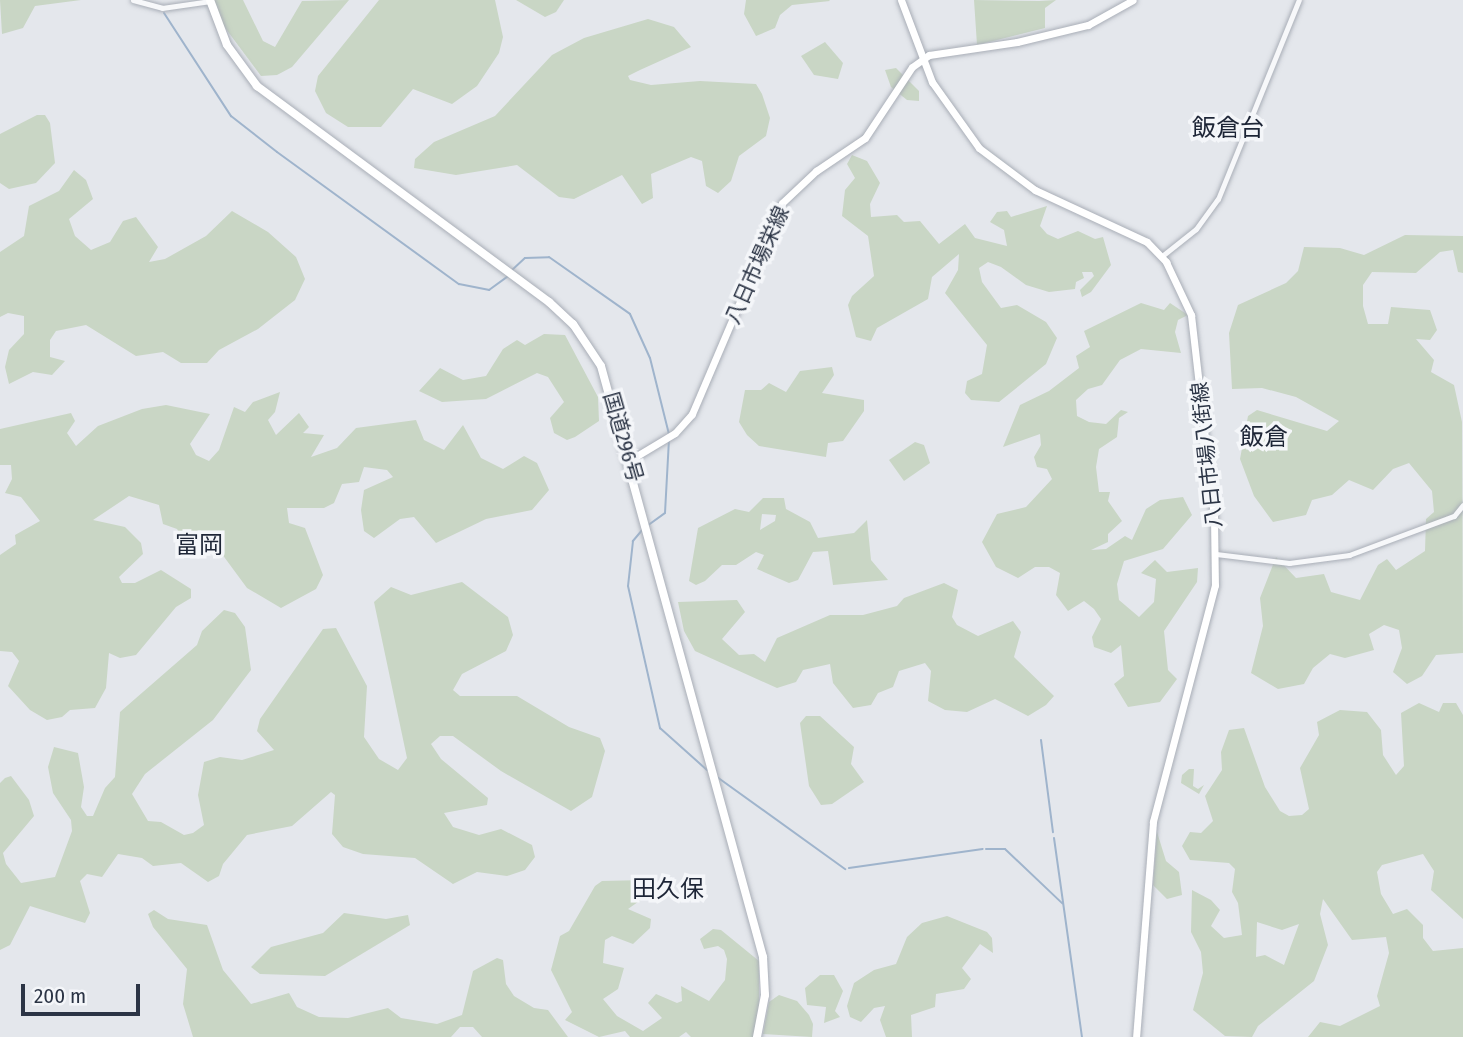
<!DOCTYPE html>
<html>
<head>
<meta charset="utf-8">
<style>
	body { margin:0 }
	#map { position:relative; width:1463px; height:1037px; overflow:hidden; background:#e4e7ec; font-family:"Fira Sans Condensed","Noto Sans JP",sans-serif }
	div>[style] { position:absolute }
	.green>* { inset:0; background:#c9d6c5 }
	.stream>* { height:2px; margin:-1px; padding:0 1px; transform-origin:1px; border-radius:1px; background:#9fb4cc }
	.roads { filter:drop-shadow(0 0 2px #a9aeb7) drop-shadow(0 0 2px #a9aeb7) }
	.tertiary>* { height:5px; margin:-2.5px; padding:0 2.5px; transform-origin:2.5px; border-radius:2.5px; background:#f7f8fa }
	.primary>* { height:7px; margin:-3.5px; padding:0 3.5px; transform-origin:3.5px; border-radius:3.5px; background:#fff }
	.trunk>* { height:8px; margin:-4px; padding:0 4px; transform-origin:4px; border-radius:4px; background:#fff }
	span { translate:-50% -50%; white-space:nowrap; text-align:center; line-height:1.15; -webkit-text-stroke:7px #f4f6f9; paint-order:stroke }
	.street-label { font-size:21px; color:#2b3445 }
	.quarter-label { font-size:24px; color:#1d2536 }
	.scale { position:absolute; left:21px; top:984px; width:119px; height:32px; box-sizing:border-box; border:4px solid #2b3445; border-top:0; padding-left:9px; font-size:21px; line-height:24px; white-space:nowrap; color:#2b3445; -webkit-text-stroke:5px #f4f6f9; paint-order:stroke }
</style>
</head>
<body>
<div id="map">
	<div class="green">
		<div style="clip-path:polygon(0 0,81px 0,35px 6px,23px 28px,2px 34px)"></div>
		<div style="clip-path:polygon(213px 0,243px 0,263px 41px,275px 47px,302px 1px,349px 0,292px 67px,277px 75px,261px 76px,220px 21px)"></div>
		<div style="clip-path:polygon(379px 0,495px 0,503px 37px,499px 53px,477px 86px,452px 104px,413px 89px,381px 127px,348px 127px,326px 113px,315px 91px,318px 76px)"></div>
		<div style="clip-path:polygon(516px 0,564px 0,556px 12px,545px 17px)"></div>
		<div style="clip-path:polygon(746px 0,829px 0,830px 1px,792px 5px,780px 15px,775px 28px,756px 36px,744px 14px)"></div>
		<div style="clip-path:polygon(974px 0,1039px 1px,1056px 0,1045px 8px,1045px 28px,977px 45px)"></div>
		<div style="clip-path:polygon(648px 19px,674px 27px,691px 47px,640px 70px,628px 76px,630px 80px,651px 85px,700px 81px,756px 84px,762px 94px,770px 118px,766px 136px,739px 156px,731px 181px,718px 193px,706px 186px,702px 161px,691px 157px,651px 174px,653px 198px,642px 204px,622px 175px,574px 199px,559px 197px,517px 165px,456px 175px,414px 168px,415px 159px,434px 142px,495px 116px,552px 55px,584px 38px)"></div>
		<div style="clip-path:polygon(825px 42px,843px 63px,838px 79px,814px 75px,801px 56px)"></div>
		<div style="clip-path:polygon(896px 68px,919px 91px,919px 101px,907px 100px,891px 87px,885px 70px)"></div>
		<div style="clip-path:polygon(37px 115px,45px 115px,50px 123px,55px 163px,36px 183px,9px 189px,0 183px,0 134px)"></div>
		<div style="clip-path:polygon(852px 155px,867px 161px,880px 183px,870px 204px,871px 217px,897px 215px,904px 222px,920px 221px,939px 244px,965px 224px,975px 238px,1007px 246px,1004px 230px,990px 222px,997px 212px,1007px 211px,1011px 217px,1047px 206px,1040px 226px,1047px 234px,1058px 239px,1078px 231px,1095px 239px,1103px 237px,1111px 265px,1091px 292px,1082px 297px,1080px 290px,1094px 276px,1092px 272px,1082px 272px,1084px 278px,1076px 282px,1075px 289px,1049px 292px,1026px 285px,1001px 267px,988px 262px,979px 268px,982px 282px,1001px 308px,1017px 305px,1046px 322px,1057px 338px,1046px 364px,999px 402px,971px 400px,965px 393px,967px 381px,982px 374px,987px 345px,945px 293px,958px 270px,959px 254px,932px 277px,928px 299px,877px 328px,871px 341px,856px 337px,848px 305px,852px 296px,874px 276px,868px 236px,842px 216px,845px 190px,855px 178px,847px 164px)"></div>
		<div style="clip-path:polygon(74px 170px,86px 180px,93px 199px,69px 219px,75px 236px,91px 250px,110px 242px,123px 221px,136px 217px,158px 247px,149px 262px,165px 259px,206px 236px,232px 211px,268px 232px,296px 257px,305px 279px,295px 300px,258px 329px,219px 350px,207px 363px,181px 363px,163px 352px,136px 356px,86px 325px,56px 331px,50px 340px,50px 357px,65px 361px,52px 375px,33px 372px,9px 384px,5px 367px,9px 350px,24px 334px,24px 316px,8px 313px,0 317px,0 252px,24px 236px,29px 206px,59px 191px)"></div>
		<div style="clip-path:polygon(1405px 235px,1463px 236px,1463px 273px,1458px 272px,1453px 250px,1440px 252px,1416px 273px,1372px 272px,1363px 285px,1363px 306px,1368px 324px,1388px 324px,1391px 307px,1430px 310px,1437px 330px,1430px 340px,1416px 339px,1434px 360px,1431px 372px,1454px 385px,1462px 422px,1463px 653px,1436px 655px,1422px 676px,1407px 684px,1393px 672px,1402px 648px,1399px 630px,1384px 625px,1369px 634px,1374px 650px,1345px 658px,1330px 654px,1313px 668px,1304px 684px,1278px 689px,1251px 673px,1263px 626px,1260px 598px,1276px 557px,1296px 578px,1324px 574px,1331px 592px,1360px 600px,1378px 565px,1387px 559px,1396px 570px,1425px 551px,1426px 519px,1434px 512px,1432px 491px,1409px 463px,1393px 469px,1373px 490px,1349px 480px,1332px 495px,1312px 500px,1306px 515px,1273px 522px,1254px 496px,1240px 459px,1248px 416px,1257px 410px,1327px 431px,1339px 421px,1296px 397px,1262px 388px,1232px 389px,1229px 333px,1238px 305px,1286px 283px,1298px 271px,1304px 247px,1340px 248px,1364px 255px)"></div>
		<div style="clip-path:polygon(1141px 303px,1164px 310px,1170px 303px,1188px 315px,1178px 320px,1175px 332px,1181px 353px,1141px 349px,1120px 360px,1102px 385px,1088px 389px,1076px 400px,1077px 416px,1089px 422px,1106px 424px,1121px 410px,1128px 412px,1119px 418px,1117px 437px,1099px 449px,1096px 467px,1099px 492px,1110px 492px,1108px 501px,1122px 521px,1108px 534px,1108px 542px,1091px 550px,1106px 549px,1125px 536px,1132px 540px,1146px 509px,1160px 500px,1183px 497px,1192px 515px,1163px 549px,1124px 561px,1117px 584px,1119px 600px,1139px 617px,1154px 602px,1156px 579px,1141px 573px,1155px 560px,1167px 572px,1198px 568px,1197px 582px,1164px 631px,1168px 670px,1177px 679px,1160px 702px,1128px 707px,1114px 684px,1124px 676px,1121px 645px,1111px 653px,1094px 647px,1092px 637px,1101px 619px,1094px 609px,1084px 601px,1068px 611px,1056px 595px,1060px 573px,1049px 567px,1035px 567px,1018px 578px,996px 567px,982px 542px,997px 514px,1026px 507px,1052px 479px,1047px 469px,1037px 467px,1034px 457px,1041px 445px,1040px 434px,1003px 447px,1020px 405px,1049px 391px,1079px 368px,1076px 356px,1090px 347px,1084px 331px)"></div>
		<div style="clip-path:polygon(544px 334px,565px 335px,598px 397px,599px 421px,575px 437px,567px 440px,554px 433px,550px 418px,564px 402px,548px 377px,537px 373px,486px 399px,442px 402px,419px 391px,440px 368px,463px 380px,486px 376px,503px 349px,517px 340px,525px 345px)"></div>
		<div style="clip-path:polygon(832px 367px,834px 375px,822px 393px,864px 400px,864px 411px,843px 441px,828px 443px,826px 457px,759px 446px,747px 435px,739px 422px,745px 390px,761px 390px,769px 383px,786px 392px,800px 371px)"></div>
		<div style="clip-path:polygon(280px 392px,275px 412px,268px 420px,276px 435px,299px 413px,309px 427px,303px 433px,324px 435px,311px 457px,337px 448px,356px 428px,416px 420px,424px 440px,444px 450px,463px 425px,481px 458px,503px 469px,524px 456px,537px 463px,549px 490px,532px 510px,486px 519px,436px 543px,414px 517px,400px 519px,374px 538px,364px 531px,361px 510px,364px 490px,393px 477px,387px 470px,364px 467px,359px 482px,342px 484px,334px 503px,324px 508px,287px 508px,289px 523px,305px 528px,323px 575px,316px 589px,281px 608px,247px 588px,219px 550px,215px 537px,200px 549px,187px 545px,177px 529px,163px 524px,159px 505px,129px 496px,93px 520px,125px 527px,141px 543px,143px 554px,119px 577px,122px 583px,135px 583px,161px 570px,191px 589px,191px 598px,176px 607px,136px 655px,120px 658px,109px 653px,106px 688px,95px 708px,70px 710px,62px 717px,47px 720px,30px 710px,8px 686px,19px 661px,12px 652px,0 651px,0 555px,16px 544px,15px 535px,40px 521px,21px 497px,5px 493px,12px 479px,11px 465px,0 465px,0 429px,71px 413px,75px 421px,67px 433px,76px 446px,98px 426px,142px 409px,166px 405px,210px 414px,190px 444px,196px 455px,209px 461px,219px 450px,234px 407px,245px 412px,253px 402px)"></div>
		<div style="clip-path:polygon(915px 442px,924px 445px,930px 463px,904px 481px,889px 460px)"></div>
		<div style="clip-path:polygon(evenodd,763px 498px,784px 498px,786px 509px,810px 522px,818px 538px,854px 533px,867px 520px,871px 560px,888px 580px,833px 585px,828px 551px,813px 552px,798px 580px,789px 583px,757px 569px,764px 555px,756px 552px,736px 565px,722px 565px,705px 581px,696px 585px,689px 581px,698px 528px,735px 509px,749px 512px,763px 498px,762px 514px,776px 515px,775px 521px,760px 530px,762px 514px)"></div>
		<div style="clip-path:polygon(462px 582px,508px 617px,513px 635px,506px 651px,462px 674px,453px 690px,460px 696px,517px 696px,569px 727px,600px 738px,605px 751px,592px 797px,571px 811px,501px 771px,453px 736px,440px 736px,431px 744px,441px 759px,488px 798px,487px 805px,444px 813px,453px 827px,479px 835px,501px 829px,532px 845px,535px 857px,525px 870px,507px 876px,477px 872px,453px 884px,415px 858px,363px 854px,343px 847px,332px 834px,335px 795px,331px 792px,292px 826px,247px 835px,223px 864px,219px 876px,208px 882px,181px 863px,153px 866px,142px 858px,118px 854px,102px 877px,87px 874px,80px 881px,90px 913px,85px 923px,30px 906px,10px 945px,0 950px,0 783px,5px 778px,11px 776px,29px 800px,34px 816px,3px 853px,6px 864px,21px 883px,55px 877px,72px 831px,71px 820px,53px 793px,48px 767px,54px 747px,78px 753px,84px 787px,81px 807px,87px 816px,93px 816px,105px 788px,115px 777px,120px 712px,197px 645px,202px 631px,224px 610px,235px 613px,245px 627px,251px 670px,213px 720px,145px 774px,132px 794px,148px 821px,161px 822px,184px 835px,193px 833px,204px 825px,198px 795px,204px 762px,220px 757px,242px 760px,274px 750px,257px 731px,260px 719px,323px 629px,336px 628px,367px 686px,364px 737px,379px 759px,398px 770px,407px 758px,374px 602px,391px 587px,411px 595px)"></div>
		<div style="clip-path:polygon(944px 583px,958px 590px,952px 617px,957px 625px,978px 636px,1013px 621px,1021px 632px,1014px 657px,1054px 696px,1046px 705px,1028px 716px,995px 699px,967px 712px,945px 710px,928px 701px,931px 671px,925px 663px,899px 671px,893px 687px,878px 693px,871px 705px,853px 708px,833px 683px,830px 664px,803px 670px,796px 682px,777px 688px,695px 651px,684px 631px,678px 602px,737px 600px,745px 612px,722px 639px,739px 655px,754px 654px,765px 662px,777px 638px,830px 615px,863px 615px,897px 606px,904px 598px)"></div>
		<div style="clip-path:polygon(evenodd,1419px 703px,1439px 712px,1443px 703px,1456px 703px,1463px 715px,1463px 919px,1431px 890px,1434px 871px,1423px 854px,1382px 865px,1377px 872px,1381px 894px,1393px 914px,1407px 909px,1423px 925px,1423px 938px,1433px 951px,1463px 948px,1463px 1037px,1308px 1037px,1320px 1022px,1340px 1026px,1380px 1006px,1377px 996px,1389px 953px,1386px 937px,1352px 940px,1323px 899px,1320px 914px,1328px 945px,1314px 981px,1258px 1026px,1252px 1037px,1225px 1036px,1193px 1010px,1203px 973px,1201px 952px,1191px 932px,1192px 890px,1211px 900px,1220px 910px,1211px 926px,1224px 938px,1242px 935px,1238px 903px,1232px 892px,1235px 869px,1229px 863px,1190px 860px,1182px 846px,1190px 832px,1201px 833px,1213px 821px,1205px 796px,1222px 770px,1221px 752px,1229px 730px,1244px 728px,1265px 787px,1280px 811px,1289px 816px,1302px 815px,1309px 809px,1300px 768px,1319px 735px,1317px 722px,1340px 710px,1367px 712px,1381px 730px,1383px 755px,1396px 775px,1404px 766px,1401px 713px,1419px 703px,1257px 922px,1282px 930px,1299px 924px,1284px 965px,1265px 955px,1256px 957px,1257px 922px)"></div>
		<div style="clip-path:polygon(806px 716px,820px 716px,854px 747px,851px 764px,864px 782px,832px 804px,821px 805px,809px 786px,800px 723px)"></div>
		<div style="clip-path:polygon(1189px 769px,1194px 769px,1193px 786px,1198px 789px,1204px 785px,1199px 794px,1181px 783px,1182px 775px)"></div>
		<div style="clip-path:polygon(1157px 832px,1166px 861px,1179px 872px,1182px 895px,1167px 899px,1153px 885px)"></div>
		<div style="clip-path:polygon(645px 880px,652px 892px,628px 909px,651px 919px,650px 928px,633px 944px,612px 936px,605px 940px,603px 963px,624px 968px,618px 989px,603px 999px,617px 1016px,643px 1031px,662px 1018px,648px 1003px,656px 994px,677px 1003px,682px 1001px,681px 986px,709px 1001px,725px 980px,727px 959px,724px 950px,718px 946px,704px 949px,700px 939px,713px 929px,721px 930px,759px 961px,759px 1014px,753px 1037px,691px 1037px,686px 1032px,679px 1037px,630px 1037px,625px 1031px,599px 1037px,565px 1020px,572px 1012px,551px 970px,560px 936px,569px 931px,595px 886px,602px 881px)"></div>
		<div style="clip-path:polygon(154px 910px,168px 919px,207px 925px,223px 970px,251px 1004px,289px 993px,297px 1007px,319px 1017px,348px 1018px,388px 1008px,401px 1018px,437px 1024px,462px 1015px,473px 971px,497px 958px,503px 960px,506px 984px,514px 996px,534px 1008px,548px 1010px,568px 1037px,482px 1037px,473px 1027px,460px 1027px,451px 1037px,193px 1037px,183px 1004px,187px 969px,153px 927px,148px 914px)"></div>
		<div style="clip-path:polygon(344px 913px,386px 919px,408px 915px,410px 925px,325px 976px,260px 974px,251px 967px,271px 947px,323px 933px)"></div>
		<div style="clip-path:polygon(947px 916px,987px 932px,992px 938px,993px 953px,980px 944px,962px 968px,971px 979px,964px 989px,936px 994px,935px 1007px,911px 1015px,912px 1037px,886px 1037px,880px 1020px,885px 1006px,874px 1008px,861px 1022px,850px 1017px,847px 1006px,854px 983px,874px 970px,896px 964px,907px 937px,922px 923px)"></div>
		<div style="clip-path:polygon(820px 975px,834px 975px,843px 991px,835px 1011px,840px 1017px,824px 1023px,826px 1007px,807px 1005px,805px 988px)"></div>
		<div style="clip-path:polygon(779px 995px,797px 1001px,809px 1015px,813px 1024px,812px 1037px,763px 1034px,769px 1002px)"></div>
	</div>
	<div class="stream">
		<div style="left:164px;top:13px;width:123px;rotate:57deg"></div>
		<div style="left:231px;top:116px;width:58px;rotate:38deg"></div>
		<div style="left:277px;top:152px;width:225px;rotate:36deg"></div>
		<div style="left:459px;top:284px;width:31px;rotate:11deg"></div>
		<div style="left:489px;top:290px;width:24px;rotate:-36deg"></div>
		<div style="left:511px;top:271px;width:19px;rotate:-43deg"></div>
		<div style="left:525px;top:258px;width:24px;rotate:-2deg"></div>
		<div style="left:549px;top:257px;width:99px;rotate:35.1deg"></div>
		<div style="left:630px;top:314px;width:48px;rotate:65.6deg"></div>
		<div style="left:650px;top:358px;width:78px;rotate:76deg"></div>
		<div style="left:647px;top:526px;width:22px;rotate:-36deg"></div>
		<div style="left:665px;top:513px;width:73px;rotate:-86.9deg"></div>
		<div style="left:643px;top:529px;width:16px;rotate:130deg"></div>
		<div style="left:633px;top:541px;width:45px;rotate:96.3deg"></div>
		<div style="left:628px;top:586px;width:146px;rotate:77.3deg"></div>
		<div style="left:660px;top:728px;width:63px;rotate:41.8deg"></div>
		<div style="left:1041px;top:740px;width:93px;rotate:82.6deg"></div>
		<div style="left:717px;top:777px;width:158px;rotate:35.7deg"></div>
		<div style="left:1054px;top:838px;width:201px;rotate:82deg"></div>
		<div style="left:986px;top:849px;width:19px"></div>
		<div style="left:1005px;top:849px;width:79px;rotate:43.5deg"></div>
		<div style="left:849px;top:868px;width:135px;rotate:-8.1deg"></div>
	</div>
	<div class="roads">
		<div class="tertiary">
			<div style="left:133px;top:0;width:30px;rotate:15deg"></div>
			<div style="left:162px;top:8px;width:49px;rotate:-8.3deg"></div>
			<div style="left:1162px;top:256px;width:43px;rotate:-38.5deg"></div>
			<div style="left:1196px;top:229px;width:37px;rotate:-54deg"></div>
			<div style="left:1218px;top:199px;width:215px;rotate:-67.9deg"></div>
			<div style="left:1216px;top:554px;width:74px;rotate:7deg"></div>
			<div style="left:1289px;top:563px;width:61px;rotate:-7.6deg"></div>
			<div style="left:1349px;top:555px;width:112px;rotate:-20.4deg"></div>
			<div style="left:1454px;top:516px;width:14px;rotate:-51deg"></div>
		</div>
		<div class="primary">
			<div style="left:901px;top:0;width:88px;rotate:69.3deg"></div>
			<div style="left:932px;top:82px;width:81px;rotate:54.5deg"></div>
			<div style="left:979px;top:148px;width:70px;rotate:36.9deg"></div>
			<div style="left:1035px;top:190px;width:123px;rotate:24.9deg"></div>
			<div style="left:1147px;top:242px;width:28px;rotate:46deg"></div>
			<div style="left:1166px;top:262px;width:59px;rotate:64.7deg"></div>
			<div style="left:1191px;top:315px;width:203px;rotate:83.5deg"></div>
			<div style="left:1214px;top:517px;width:68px;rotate:89.2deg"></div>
			<div style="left:1215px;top:585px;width:245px;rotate:104.7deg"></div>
			<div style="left:1153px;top:822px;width:216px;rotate:94.5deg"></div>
			<div style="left:630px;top:460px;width:52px;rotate:-31deg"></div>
			<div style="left:675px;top:433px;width:25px;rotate:-48deg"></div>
			<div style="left:692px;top:414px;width:229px;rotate:-66.9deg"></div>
			<div style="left:782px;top:203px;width:47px;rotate:-43.3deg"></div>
			<div style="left:816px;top:171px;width:59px;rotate:-34deg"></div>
			<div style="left:865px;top:138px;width:85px;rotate:-56.5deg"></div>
			<div style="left:912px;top:67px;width:21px;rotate:-35deg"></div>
			<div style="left:929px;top:55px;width:89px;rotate:-8.4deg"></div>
			<div style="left:1017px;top:42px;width:73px;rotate:-13.5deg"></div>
			<div style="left:1088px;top:25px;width:51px;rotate:-29.1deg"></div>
		</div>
		<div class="trunk">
			<div style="left:210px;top:0;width:48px;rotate:69.3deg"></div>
			<div style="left:227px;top:45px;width:51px;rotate:53.8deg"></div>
			<div style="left:257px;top:86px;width:363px;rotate:36.5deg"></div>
			<div style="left:549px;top:302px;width:33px;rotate:43deg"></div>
			<div style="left:573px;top:324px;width:50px;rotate:56.3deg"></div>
			<div style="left:601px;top:366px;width:613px;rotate:74.67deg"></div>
			<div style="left:763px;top:957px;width:38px;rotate:87deg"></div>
			<div style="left:765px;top:995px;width:43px;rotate:100.8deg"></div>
		</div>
	</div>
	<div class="street-label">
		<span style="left:757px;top:265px;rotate:-66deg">八日市場栄線</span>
		<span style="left:623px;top:437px;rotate:74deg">国道296号</span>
		<span style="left:1207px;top:455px;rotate:-96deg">八日市場八街線</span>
	</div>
	<div class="quarter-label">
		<span style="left:1228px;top:129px">飯倉台</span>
		<span style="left:1264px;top:438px">飯倉</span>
		<span style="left:199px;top:546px">富岡</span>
		<span style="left:668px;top:890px">田久保</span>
	</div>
	<div class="scale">200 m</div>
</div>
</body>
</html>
